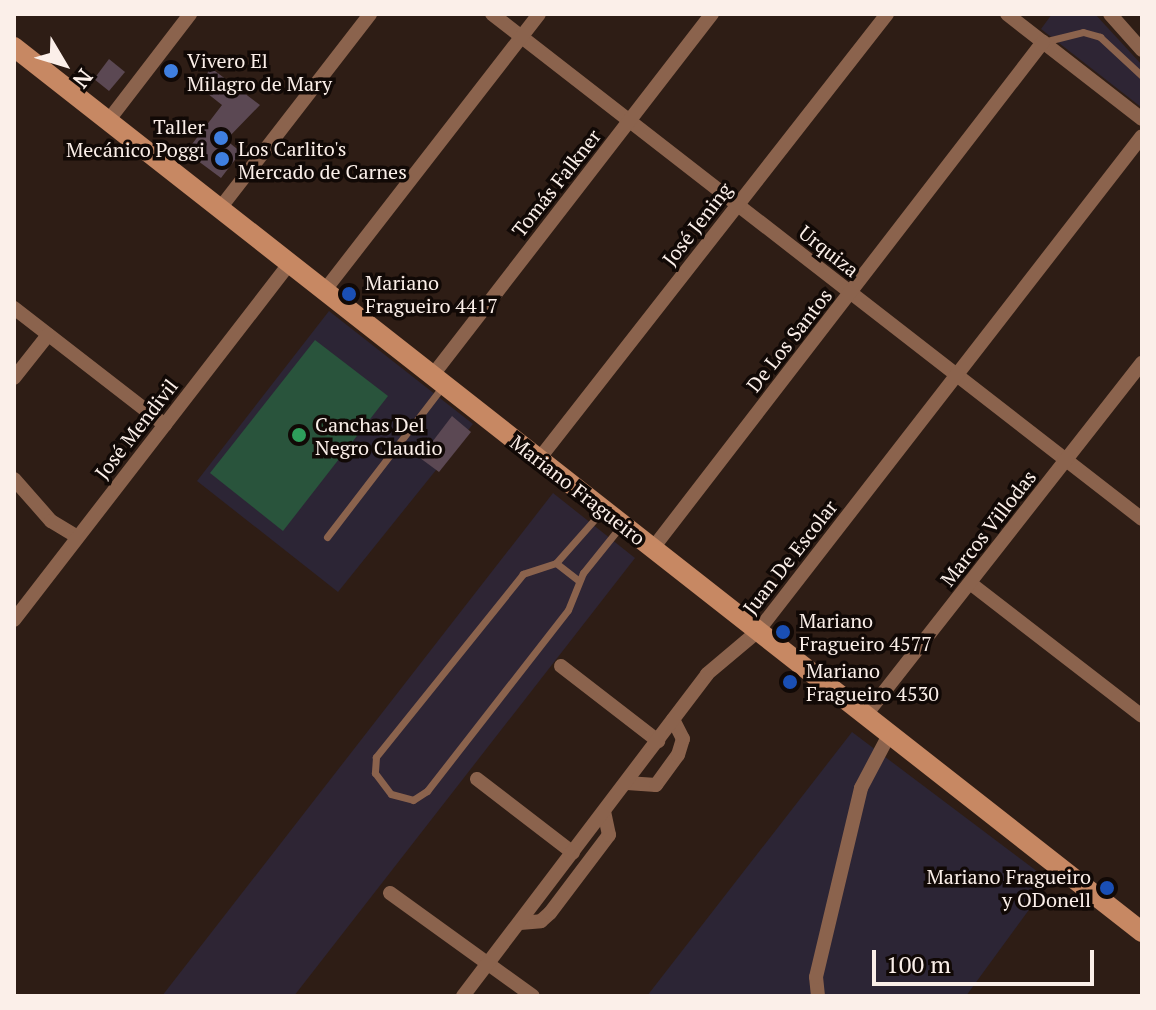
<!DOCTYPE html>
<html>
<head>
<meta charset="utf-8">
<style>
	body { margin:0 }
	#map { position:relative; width:1156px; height:1010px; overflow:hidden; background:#2e1d15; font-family:"PT Serif",serif }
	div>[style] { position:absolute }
	.commercial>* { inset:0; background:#2c2535 }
	.industrial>* { inset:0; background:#2e2534 }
	.green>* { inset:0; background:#29543c }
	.building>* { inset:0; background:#5b4853 }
	.lane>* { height:7px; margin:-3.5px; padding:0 3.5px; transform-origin:3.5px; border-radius:3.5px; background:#8b634d }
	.street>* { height:14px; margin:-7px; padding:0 7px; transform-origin:7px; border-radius:7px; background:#8b634d }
	.secondary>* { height:20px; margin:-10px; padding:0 10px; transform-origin:10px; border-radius:10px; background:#c78863 }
	.dots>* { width:22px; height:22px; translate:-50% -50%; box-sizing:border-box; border:4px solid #110906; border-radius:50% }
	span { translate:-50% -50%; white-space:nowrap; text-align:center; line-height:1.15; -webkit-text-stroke:7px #110906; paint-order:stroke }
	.poi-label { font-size:20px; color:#fbefe9 }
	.left { translate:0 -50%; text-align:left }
	.right { translate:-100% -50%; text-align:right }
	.street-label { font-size:20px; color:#fbefe9 }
	.frame { position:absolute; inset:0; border:16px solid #fbefe9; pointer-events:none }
	.north { position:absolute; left:24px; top:24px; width:80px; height:80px; -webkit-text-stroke:6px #110906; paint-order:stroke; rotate:128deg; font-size:22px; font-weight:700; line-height:32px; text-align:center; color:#fbefe9 }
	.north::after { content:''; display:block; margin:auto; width:28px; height:36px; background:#fbefe9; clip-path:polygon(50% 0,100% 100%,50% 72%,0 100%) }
	.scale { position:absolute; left:872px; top:950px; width:222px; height:36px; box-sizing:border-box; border:4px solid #fbefe9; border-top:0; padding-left:10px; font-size:24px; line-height:28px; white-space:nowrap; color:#fbefe9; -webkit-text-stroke:6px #110906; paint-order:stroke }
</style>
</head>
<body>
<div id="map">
	<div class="commercial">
		<div style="clip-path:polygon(329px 311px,473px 424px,338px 592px,197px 481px)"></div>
		<div style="clip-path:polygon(852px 732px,1050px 881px,966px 996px,647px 996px)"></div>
	</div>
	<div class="industrial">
		<div style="clip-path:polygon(1052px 14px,1095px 14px,1142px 65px,1141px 107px,1041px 29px)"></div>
		<div style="clip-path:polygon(553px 493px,635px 558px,294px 996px,162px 996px)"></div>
	</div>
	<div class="green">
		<div style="clip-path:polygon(315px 340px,388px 396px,283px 531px,210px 473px)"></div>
	</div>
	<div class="building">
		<div style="clip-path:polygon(109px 59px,125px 72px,109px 91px,94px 79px)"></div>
		<div style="clip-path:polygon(211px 68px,260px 105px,226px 140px,241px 152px,221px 178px,186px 152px,222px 105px,198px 86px)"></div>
		<div style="clip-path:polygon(452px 416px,471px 432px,439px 472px,420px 458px)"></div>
	</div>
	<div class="lane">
		<div style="left:1043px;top:42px;width:41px;rotate:-14deg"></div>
		<div style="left:1083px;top:32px;width:18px;rotate:16deg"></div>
		<div style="left:1100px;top:37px;width:57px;rotate:42.9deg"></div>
		<div style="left:602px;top:511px;width:69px;rotate:131.5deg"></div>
		<div style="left:556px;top:563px;width:35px;rotate:162deg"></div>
		<div style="left:523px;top:574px;width:235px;rotate:128.8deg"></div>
		<div style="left:376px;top:757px;width:16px;rotate:94deg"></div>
		<div style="left:375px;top:773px;width:26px;rotate:53deg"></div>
		<div style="left:391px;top:794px;width:23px;rotate:15deg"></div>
		<div style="left:413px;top:800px;width:17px;rotate:-33deg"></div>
		<div style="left:427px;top:791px;width:229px;rotate:-52.1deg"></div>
		<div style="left:568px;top:610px;width:40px;rotate:-68deg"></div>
		<div style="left:583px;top:573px;width:59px;rotate:-51.2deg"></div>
		<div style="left:327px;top:537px;width:189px;rotate:-52.5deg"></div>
		<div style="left:556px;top:563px;width:29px;rotate:38deg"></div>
	</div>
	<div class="street">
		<div style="left:492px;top:14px;width:823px;rotate:37.84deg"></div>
		<div style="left:1007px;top:14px;width:171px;rotate:37.9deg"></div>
		<div style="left:1110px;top:14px;width:48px;rotate:48.4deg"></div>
		<div style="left:108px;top:121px;width:135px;rotate:-52.5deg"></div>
		<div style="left:221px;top:207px;width:244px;rotate:-52.3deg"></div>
		<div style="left:325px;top:290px;width:349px;rotate:-52.2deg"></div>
		<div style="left:14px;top:308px;width:191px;rotate:37.8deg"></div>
		<div style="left:432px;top:376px;width:458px;rotate:-52.3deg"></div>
		<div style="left:14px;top:378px;width:55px;rotate:-51.7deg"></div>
		<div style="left:539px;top:459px;width:565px;rotate:-51.97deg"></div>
		<div style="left:14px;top:479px;width:56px;rotate:48.6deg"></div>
		<div style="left:51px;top:521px;width:31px;rotate:31deg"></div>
		<div style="left:653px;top:548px;width:639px;rotate:-52.38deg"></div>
		<div style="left:970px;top:583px;width:217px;rotate:37.7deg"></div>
		<div style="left:14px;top:620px;width:453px;rotate:-52.3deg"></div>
		<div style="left:561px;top:666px;width:123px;rotate:37.7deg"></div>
		<div style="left:865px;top:716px;width:449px;rotate:-51.9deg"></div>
		<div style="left:477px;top:779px;width:121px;rotate:37.6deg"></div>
		<div style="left:627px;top:783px;width:29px;rotate:4deg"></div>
		<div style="left:656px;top:785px;width:37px;rotate:-54deg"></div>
		<div style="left:678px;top:755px;width:17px;rotate:-73deg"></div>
		<div style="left:683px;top:739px;width:22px;rotate:-117deg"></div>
		<div style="left:390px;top:893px;width:176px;rotate:35.8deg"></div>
		<div style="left:520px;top:923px;width:21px;rotate:-5deg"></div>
		<div style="left:541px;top:921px;width:12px;rotate:-42deg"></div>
		<div style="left:550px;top:913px;width:98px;rotate:-52.9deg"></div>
		<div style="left:609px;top:835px;width:24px;rotate:-102deg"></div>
		<div style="left:463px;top:996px;width:404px;rotate:-52.8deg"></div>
		<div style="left:707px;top:674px;width:67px;rotate:-40.1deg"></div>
		<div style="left:758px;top:631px;width:626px;rotate:-52.2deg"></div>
		<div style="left:818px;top:996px;width:19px;rotate:-96deg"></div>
		<div style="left:816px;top:977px;width:194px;rotate:-76.6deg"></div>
		<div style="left:861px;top:788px;width:60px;rotate:-62.2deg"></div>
	</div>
	<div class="secondary">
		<div style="left:14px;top:47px;width:1434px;rotate:38.12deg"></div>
	</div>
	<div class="dots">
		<div style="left:171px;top:71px;background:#3f7fe0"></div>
		<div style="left:221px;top:138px;background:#3f7fe0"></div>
		<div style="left:222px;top:159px;background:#3f7fe0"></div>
		<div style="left:349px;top:294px;background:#1a4fb4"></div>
		<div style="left:299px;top:435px;background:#2e9e5b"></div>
		<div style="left:783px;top:632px;background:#1a4fb4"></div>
		<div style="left:790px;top:682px;background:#1a4fb4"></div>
		<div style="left:1107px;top:888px;background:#1a4fb4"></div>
	</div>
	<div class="poi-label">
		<span class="left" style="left:187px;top:72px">Vivero El<br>Milagro de Mary</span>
		<span class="right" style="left:205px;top:138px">Taller<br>Mecánico Poggi</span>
		<span class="left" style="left:238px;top:160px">Los Carlito's<br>Mercado de Carnes</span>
		<span class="left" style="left:365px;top:294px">Mariano<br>Fragueiro 4417</span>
		<span class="left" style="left:315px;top:436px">Canchas Del<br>Negro Claudio</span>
		<span class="left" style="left:799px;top:632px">Mariano<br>Fragueiro 4577</span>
		<span class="left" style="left:806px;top:682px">Mariano<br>Fragueiro 4530</span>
		<span class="right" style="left:1091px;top:888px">Mariano Fragueiro<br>y ODonell</span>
	</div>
	<div class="street-label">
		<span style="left:556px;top:183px;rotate:-52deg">Tomás Falkner</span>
		<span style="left:697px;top:224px;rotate:-52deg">José Jening</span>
		<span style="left:829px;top:251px;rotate:38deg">Urquiza</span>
		<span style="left:789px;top:340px;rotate:-52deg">De Los Santos</span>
		<span style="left:136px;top:429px;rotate:-52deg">José Mendivil</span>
		<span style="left:578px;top:490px;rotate:38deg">Mariano Fragueiro</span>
		<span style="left:988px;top:528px;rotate:-52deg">Marcos Villodas</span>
		<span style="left:790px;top:557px;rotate:-52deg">Juan De Escolar</span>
	</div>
	<div class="frame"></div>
	<div class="north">N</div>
	<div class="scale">100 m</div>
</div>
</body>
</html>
